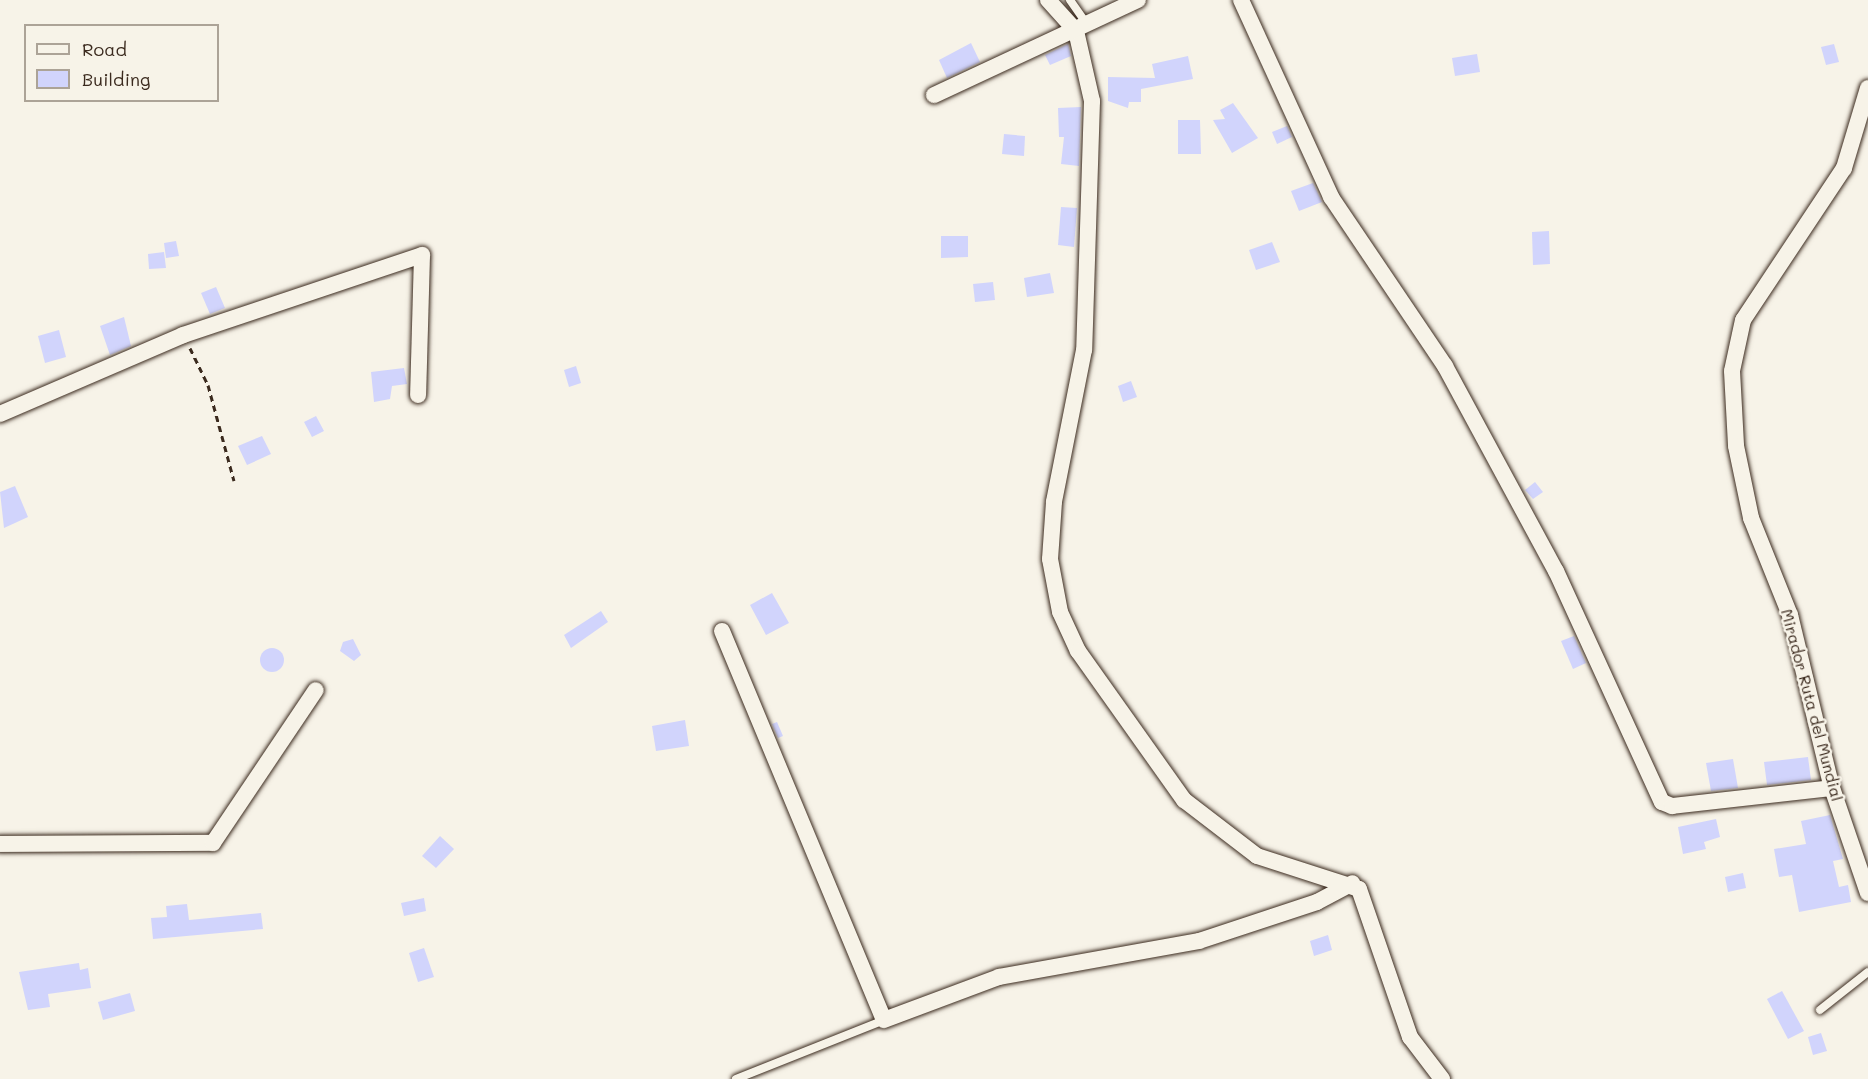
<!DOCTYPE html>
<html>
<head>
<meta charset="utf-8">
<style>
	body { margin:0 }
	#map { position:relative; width:1868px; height:1079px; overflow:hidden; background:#f7f3e8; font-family:Mali,sans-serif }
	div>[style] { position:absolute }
	.building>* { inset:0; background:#d1d4fc }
	.round { border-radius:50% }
	.path>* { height:3px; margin-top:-1.5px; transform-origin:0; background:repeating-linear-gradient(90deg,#3b2a1e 0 6px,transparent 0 10.5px) }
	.roads { filter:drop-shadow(0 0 2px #3b2a1e) drop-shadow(0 0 2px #3b2a1e) }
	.lane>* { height:8px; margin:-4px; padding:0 4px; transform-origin:4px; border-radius:4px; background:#f7f3e8 }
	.street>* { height:16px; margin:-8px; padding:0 8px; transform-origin:8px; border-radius:8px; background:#f7f3e8 }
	span { translate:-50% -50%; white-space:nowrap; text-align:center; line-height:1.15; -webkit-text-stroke:5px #f7f3e8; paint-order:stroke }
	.street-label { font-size:16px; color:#3b2a1e }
	.legend { position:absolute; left:24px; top:24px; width:195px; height:78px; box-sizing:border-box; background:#f7f3e8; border:2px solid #aca397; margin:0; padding:8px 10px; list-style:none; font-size:18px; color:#3b2a1e }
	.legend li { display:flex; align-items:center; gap:12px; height:30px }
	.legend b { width:30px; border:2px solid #aca397 }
</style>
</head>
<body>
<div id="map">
	<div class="building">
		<div style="clip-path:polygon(971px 43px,980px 62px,947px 78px,939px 60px)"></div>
		<div style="clip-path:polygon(1068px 44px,1071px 56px,1050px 65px,1045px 55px)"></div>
		<div style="clip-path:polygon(1834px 44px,1839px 62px,1826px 65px,1821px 47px)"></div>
		<div style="clip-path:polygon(1477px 54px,1480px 72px,1455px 76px,1452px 58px)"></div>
		<div style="clip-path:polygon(1188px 56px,1193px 79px,1141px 89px,1141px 102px,1129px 102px,1128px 108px,1108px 101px,1108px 77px,1155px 78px,1152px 64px)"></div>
		<div style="clip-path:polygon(1233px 103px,1258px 138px,1232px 153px,1213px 120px,1225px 119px,1220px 110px)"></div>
		<div style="clip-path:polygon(1081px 107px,1079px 166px,1061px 164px,1064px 137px,1059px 137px,1058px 108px)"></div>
		<div style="clip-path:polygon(1178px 120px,1200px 120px,1201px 154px,1178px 154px)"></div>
		<div style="clip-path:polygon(1287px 126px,1292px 137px,1277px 144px,1272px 132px)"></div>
		<div style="clip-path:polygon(1004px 134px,1025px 136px,1024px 156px,1002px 154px)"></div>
		<div style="clip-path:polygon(1313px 183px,1322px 202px,1299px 211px,1291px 191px)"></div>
		<div style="clip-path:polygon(1061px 207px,1077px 208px,1074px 247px,1058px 245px)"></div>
		<div style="clip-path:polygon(1549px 231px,1550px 264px,1533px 265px,1532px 232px)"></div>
		<div style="clip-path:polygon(941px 236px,968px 236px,968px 257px,941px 258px)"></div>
		<div style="clip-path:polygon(176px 241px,179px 256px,166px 258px,164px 243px)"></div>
		<div style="clip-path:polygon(1272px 242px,1280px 262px,1256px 270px,1249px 250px)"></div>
		<div style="clip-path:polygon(164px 252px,166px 268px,149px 269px,148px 254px)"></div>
		<div style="clip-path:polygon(1050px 273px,1054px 293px,1027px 297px,1024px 278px)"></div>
		<div style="clip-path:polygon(993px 282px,995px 300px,975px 302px,973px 284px)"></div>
		<div style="clip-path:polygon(216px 287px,225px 308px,210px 314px,201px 293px)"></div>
		<div style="clip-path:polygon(124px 317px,131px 346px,110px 355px,100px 326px)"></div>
		<div style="clip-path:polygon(59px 330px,66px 357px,45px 363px,38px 336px)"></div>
		<div style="clip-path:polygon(576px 366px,581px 383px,569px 387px,564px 370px)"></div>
		<div style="clip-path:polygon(404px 368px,407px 384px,392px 386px,390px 399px,374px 402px,371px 372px)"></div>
		<div style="clip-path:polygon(1131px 381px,1137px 397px,1123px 402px,1118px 386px)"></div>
		<div style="clip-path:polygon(316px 416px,324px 431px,312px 437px,304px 422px)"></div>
		<div style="clip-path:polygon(262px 436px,271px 454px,247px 465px,238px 446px)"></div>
		<div style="clip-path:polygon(1535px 482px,1543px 492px,1533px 499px,1525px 490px)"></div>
		<div style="clip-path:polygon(15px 486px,28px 517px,4px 528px,0 492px)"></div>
		<div style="clip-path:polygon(772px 593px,789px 623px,766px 635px,750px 605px)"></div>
		<div style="clip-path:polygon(601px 611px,608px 622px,571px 648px,564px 635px)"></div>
		<div style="clip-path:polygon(1574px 636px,1586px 663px,1573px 669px,1561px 641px)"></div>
		<div style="clip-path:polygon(353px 639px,361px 655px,354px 661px,340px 651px,343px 642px)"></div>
		<div class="round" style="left:260px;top:648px;width:24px;height:24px"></div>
		<div style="clip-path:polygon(685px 720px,689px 746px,656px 751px,652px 726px)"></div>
		<div style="clip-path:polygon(777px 722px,783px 736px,778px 738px,772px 724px)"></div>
		<div style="clip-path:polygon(1808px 757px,1811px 780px,1767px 785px,1764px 762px)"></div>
		<div style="clip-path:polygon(1733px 759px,1738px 788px,1711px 791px,1706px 763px)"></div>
		<div style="clip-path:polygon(1830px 815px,1843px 859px,1833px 861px,1839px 887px,1848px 885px,1851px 902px,1799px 912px,1792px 875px,1779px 877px,1774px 849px,1806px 844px,1801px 821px)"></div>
		<div style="clip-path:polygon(1716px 819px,1720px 837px,1704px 842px,1706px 849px,1683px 854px,1678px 827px)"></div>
		<div style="clip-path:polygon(440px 836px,454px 849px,436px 868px,422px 856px)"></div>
		<div style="clip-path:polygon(1743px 873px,1746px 888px,1728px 892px,1725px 877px)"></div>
		<div style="clip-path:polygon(424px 898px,426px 911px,404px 916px,401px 903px)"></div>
		<div style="clip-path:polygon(187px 904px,189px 920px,261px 913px,263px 929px,153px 939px,151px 918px,167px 917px,166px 906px)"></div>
		<div style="clip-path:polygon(1328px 935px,1332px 950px,1314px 956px,1310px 941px)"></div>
		<div style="clip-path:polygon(424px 948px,434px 977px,418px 982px,409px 953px)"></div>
		<div style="clip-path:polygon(79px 963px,80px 970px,88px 968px,91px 988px,48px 994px,50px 1007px,28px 1010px,19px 972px)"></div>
		<div style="clip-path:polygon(1782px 991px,1804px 1031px,1788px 1039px,1767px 999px)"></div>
		<div style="clip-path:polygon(130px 993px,135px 1011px,103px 1020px,98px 1002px)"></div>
		<div style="clip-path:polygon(1821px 1033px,1827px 1051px,1813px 1055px,1808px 1037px)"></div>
	</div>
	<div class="path">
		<div style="left:190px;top:348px;width:41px;rotate:64.1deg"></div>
		<div style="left:208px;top:385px;width:99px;rotate:74.8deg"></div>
	</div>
	<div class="roads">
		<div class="lane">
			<div style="left:1070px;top:0;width:32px;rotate:55deg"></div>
			<div style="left:1820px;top:1010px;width:61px;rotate:-38.4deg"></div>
			<div style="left:736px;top:1079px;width:159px;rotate:-21.7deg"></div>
		</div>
		<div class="street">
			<div style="left:1048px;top:0;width:42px;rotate:47.9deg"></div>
			<div style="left:1076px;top:31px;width:72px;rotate:77.1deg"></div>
			<div style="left:1092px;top:101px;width:249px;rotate:91.8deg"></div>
			<div style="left:1084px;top:350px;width:155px;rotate:101.2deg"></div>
			<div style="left:1054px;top:502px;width:57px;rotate:94deg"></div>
			<div style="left:1050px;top:559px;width:54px;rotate:79.3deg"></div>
			<div style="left:1060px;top:612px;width:43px;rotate:65.2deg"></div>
			<div style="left:1078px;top:651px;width:183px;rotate:54.6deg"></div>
			<div style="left:1184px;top:800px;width:92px;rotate:37.5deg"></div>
			<div style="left:1257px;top:856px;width:107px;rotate:17.9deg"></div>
			<div style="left:1359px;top:889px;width:157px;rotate:71deg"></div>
			<div style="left:1410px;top:1037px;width:53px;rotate:52.7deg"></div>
			<div style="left:1241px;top:0;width:217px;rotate:65.4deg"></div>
			<div style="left:1331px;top:197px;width:204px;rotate:56deg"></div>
			<div style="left:1445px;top:366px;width:233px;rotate:61.6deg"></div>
			<div style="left:1556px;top:571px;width:254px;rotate:65.4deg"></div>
			<div style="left:1662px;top:802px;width:11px;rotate:22deg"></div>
			<div style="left:1672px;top:806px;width:161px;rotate:-6.4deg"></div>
			<div style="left:1868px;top:88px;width:84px;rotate:106.7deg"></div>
			<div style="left:1844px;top:168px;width:182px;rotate:123.6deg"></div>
			<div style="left:1743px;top:320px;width:52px;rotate:102.2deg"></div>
			<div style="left:1732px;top:371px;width:75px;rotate:86.9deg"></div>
			<div style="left:1736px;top:446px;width:74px;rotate:78.2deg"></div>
			<div style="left:1751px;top:518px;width:105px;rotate:68.1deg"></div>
			<div style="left:1790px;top:615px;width:178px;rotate:76.4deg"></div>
			<div style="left:1832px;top:788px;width:111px;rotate:71.1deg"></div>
			<div style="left:934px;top:95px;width:225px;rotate:-25deg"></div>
			<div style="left:0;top:414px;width:199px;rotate:-23.3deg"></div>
			<div style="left:183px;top:335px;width:252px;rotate:-18.5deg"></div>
			<div style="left:422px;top:255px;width:140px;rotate:91.6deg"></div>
			<div style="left:722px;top:631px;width:421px;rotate:67.4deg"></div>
			<div style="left:884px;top:1020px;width:123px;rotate:-20.5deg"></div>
			<div style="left:999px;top:977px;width:203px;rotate:-10.2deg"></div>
			<div style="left:1199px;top:941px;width:124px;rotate:-18.3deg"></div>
			<div style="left:1317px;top:902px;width:40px;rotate:-28deg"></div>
			<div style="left:0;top:844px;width:213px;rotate:-0.3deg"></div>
			<div style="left:213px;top:843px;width:184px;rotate:-56.1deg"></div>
		</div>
	</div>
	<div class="street-label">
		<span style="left:1812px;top:705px;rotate:75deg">Mirador Ruta del Mundial</span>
	</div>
	<ul class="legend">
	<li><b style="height:8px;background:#f7f3e8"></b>Road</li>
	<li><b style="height:16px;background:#d1d4fc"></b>Building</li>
	</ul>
</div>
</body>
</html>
